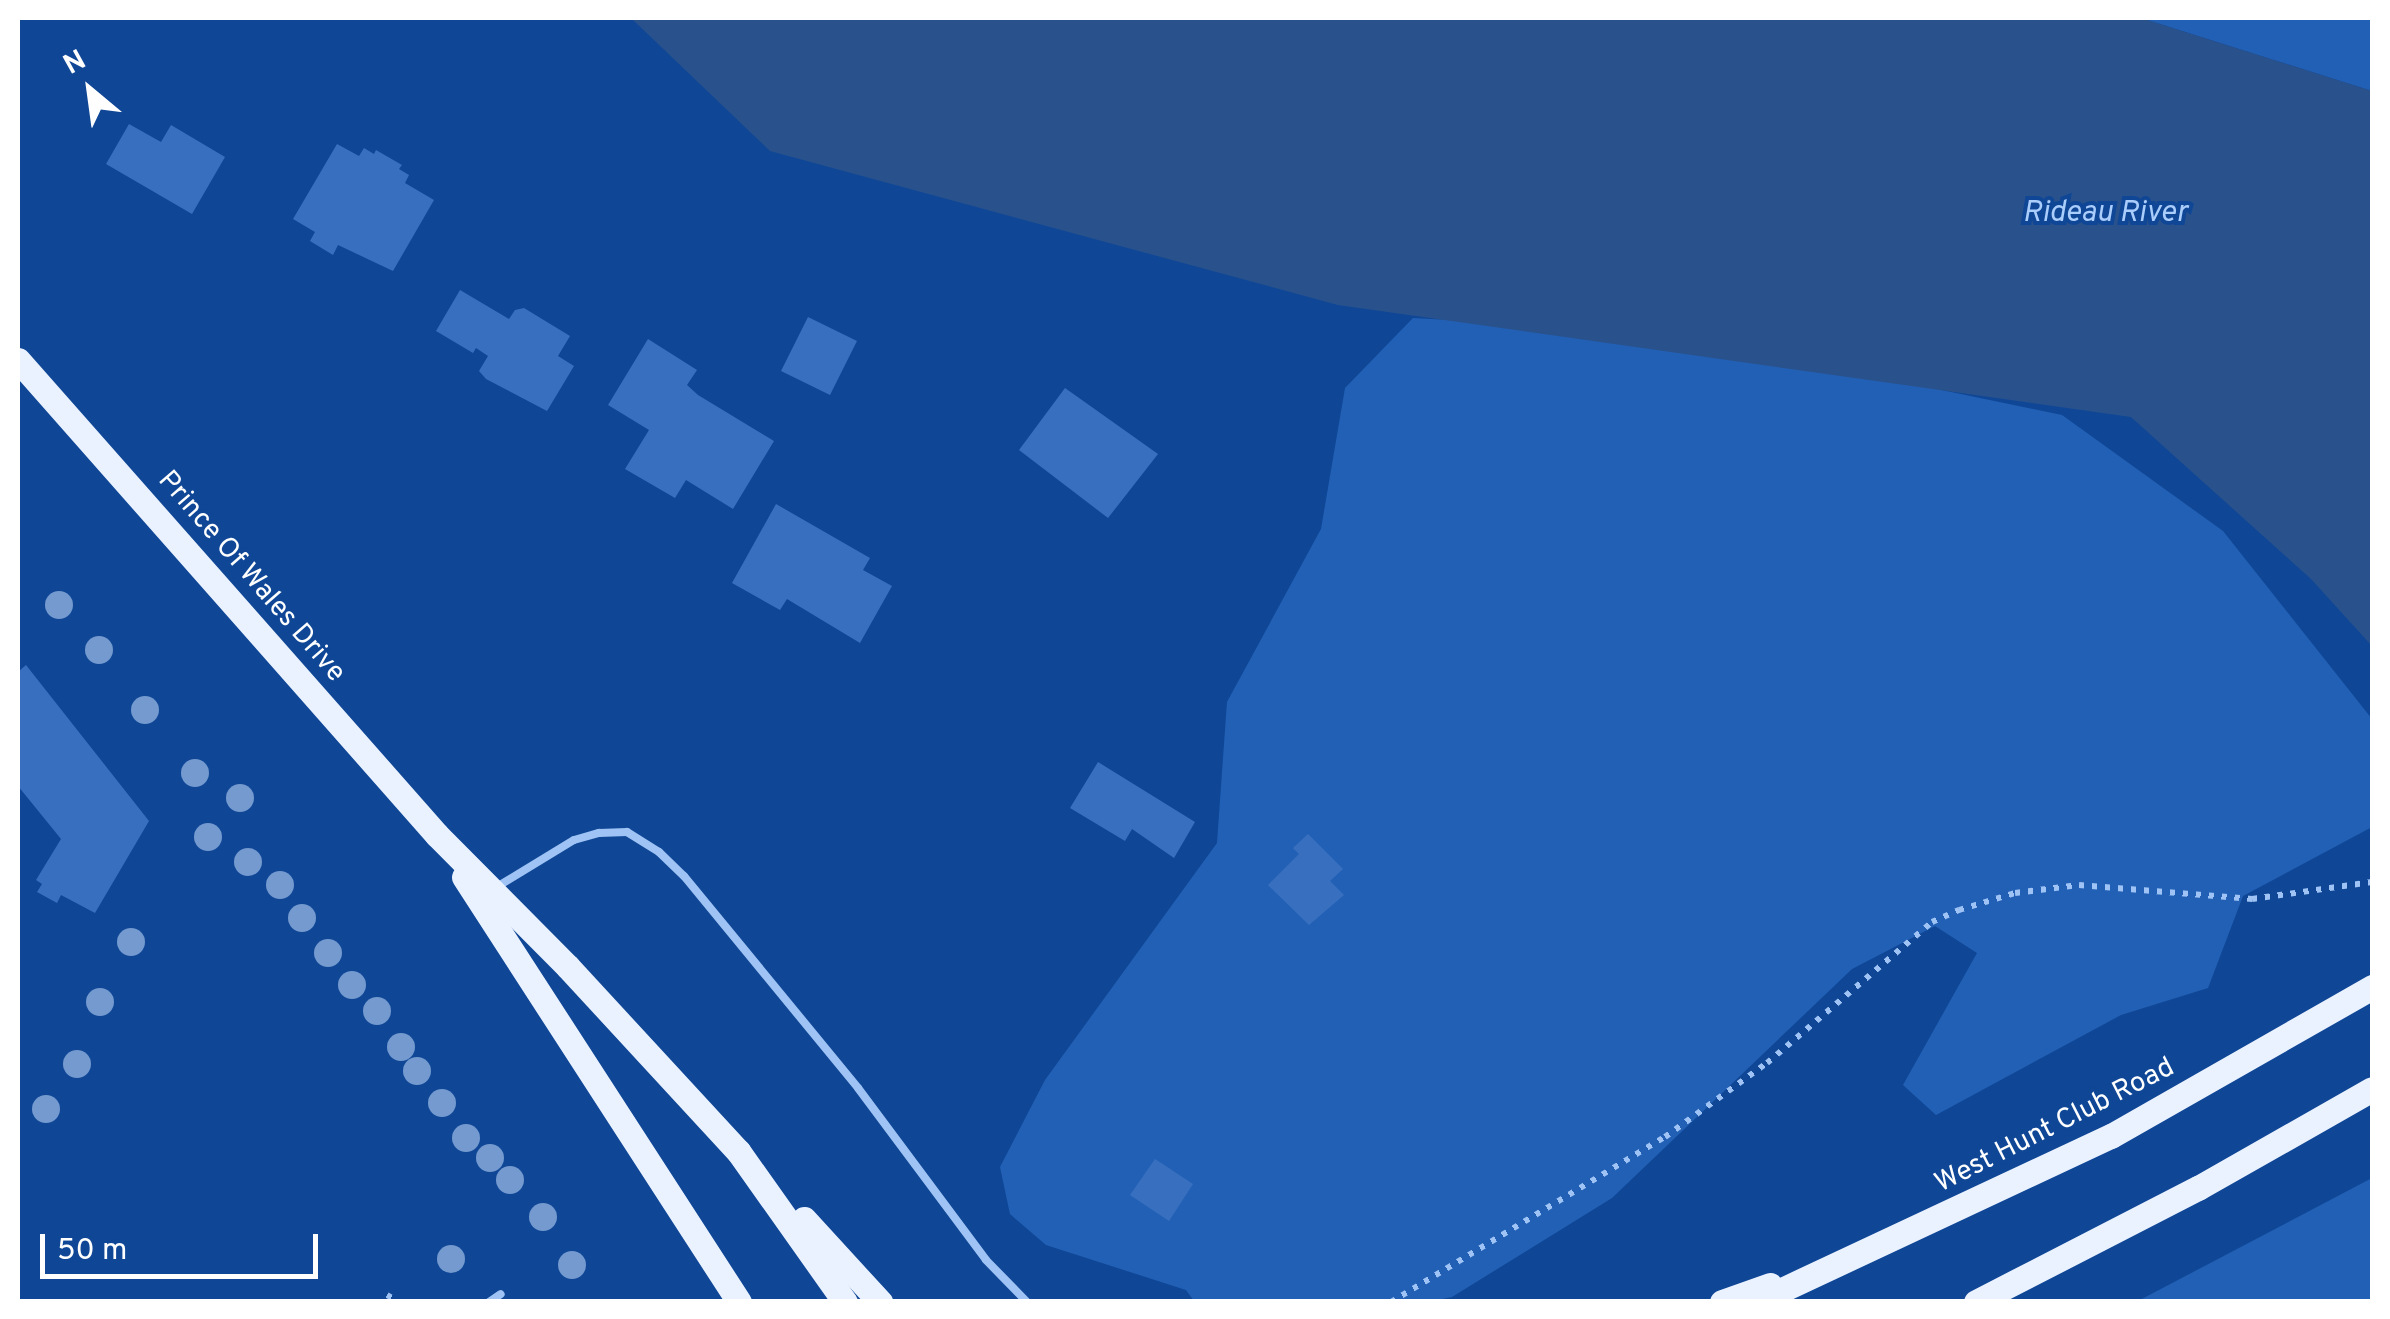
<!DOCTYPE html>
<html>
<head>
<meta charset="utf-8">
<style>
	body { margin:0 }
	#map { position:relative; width:2390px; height:1319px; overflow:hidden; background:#0f4796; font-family:Overpass,sans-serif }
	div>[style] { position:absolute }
	.green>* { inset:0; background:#2260b6 }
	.water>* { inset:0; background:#29528d }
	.building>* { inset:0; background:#3870bf }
	.path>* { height:6px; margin-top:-3px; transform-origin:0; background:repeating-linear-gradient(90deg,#9ec3f4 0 5px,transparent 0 13px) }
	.service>* { height:8px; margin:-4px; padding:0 4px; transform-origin:4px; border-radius:4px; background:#9ec3f4 }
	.primary>* { height:25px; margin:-12.5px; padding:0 12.5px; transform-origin:12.5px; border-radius:12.5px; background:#ebf2ff }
	.trees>* { width:28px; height:28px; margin:-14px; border-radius:50%; background:#749acf }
	span { translate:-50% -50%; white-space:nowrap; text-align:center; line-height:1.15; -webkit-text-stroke:8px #0f4796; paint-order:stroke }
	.street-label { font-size:28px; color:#fff }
	.water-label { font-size:30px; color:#aacdfb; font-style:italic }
	.frame { position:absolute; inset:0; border:20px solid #fff; pointer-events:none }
	.north { position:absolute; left:40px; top:40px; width:100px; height:100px; -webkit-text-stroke:8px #0f4796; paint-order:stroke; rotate:331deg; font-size:28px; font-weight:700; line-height:40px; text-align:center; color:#fff }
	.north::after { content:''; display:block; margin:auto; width:35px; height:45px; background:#fff; clip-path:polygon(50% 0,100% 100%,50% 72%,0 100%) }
	.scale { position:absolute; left:40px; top:1234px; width:278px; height:45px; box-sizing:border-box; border:5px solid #fff; border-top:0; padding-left:12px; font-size:30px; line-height:35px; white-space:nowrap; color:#fff; -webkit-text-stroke:8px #0f4796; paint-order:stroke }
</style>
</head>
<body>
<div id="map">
	<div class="green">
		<div style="clip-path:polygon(2141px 18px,2372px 18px,2372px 91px)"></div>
		<div style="clip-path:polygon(1413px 318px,1662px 332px,2062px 415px,2223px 531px,2372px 719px,2372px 827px,2243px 896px,2208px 988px,2121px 1015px,1936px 1115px,1903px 1085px,1977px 953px,1935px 926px,1852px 969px,1612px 1198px,1452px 1297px,1428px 1302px,1194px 1301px,1186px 1290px,1046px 1245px,1010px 1214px,1000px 1167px,1045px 1080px,1217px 843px,1227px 702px,1321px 529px,1345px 388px)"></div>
		<div style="clip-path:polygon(2372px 1178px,2372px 1301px,2138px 1301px)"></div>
	</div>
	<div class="water">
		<div style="clip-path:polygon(631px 18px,2141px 18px,2372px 91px,2372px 646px,2311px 579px,2131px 417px,1338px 305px,770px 151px)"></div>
	</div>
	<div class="building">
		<div style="clip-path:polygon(129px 124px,161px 142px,171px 125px,225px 157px,192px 214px,106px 164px)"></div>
		<div style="clip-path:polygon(337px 144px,359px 156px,364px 148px,374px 154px,376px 150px,402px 165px,399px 169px,409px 175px,405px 183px,434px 200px,393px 271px,338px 245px,333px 255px,310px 241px,315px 232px,293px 219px)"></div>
		<div style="clip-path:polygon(460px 290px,509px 319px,515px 310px,524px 308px,570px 336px,558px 356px,574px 366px,547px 411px,486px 379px,479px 371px,488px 356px,476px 348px,473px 353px,436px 331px)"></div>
		<div style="clip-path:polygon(808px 317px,857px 341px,830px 395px,781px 371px)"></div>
		<div style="clip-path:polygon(648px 339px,697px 370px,687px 385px,698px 395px,774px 441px,733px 509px,686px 480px,675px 498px,625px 469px,649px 430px,608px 405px)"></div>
		<div style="clip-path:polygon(1065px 388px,1158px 454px,1108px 518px,1019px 450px)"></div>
		<div style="clip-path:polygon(776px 504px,870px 558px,863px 570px,892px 586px,860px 643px,787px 599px,780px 610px,732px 583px)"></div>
		<div style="clip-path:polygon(26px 665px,149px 821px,95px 913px,61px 895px,57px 903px,37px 892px,42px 884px,36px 880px,61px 839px,18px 786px,18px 672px)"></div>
		<div style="clip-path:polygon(1098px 762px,1195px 822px,1174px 858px,1132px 829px,1125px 841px,1070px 808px)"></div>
		<div style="clip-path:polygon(1308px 834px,1343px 869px,1330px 881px,1344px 895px,1309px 925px,1268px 885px,1299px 854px,1293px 848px)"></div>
		<div style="clip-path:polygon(1155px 1159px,1193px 1184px,1169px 1221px,1130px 1195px)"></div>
	</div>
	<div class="path">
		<div style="left:387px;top:1295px;width:14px;rotate:30deg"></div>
		<div style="left:1391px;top:1302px;width:320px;rotate:-31.1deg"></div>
		<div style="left:1665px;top:1137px;width:126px;rotate:-36deg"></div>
		<div style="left:1767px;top:1063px;width:217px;rotate:-40.5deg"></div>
		<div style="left:1932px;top:922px;width:30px;rotate:-24deg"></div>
		<div style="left:1959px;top:910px;width:59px;rotate:-16.9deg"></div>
		<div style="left:2015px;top:893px;width:64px;rotate:-7.1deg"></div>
		<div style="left:2079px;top:885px;width:174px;rotate:4.6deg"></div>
		<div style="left:2252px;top:899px;width:121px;rotate:-8.1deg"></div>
	</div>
	<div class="service">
		<div style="left:495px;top:888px;width:92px;rotate:-31.3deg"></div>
		<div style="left:574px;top:840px;width:26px;rotate:-16deg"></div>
		<div style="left:599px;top:833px;width:28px;rotate:-2deg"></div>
		<div style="left:627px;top:832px;width:38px;rotate:32deg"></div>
		<div style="left:659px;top:852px;width:35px;rotate:44deg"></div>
		<div style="left:684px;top:876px;width:274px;rotate:50.6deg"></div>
		<div style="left:858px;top:1088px;width:214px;rotate:53.3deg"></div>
		<div style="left:986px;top:1260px;width:59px;rotate:45.7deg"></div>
		<div style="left:489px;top:1302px;width:14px;rotate:-34deg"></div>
	</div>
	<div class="primary">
		<div style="left:18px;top:360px;width:633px;rotate:48.58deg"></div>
		<div style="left:437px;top:835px;width:186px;rotate:45.2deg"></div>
		<div style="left:568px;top:967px;width:251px;rotate:47.3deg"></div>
		<div style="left:738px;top:1151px;width:185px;rotate:54.7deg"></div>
		<div style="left:464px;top:877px;width:506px;rotate:57.09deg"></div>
		<div style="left:804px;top:1219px;width:113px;rotate:47.5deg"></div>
		<div style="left:1722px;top:1302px;width:51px;rotate:-19.5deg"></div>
		<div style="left:1756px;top:1302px;width:392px;rotate:-25.1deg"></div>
		<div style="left:2111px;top:1136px;width:301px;rotate:-29.7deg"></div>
		<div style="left:1976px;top:1302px;width:250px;rotate:-27.2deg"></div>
		<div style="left:2198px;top:1188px;width:200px;rotate:-29.6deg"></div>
	</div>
	<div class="trees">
		<div style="left:59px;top:605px"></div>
		<div style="left:99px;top:650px"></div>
		<div style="left:145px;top:710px"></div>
		<div style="left:195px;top:773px"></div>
		<div style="left:240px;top:798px"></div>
		<div style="left:208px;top:837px"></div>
		<div style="left:248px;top:862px"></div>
		<div style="left:280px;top:885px"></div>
		<div style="left:302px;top:918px"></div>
		<div style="left:131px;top:942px"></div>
		<div style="left:328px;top:953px"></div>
		<div style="left:352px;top:985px"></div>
		<div style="left:100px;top:1002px"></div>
		<div style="left:377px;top:1011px"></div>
		<div style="left:401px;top:1047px"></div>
		<div style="left:77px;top:1064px"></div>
		<div style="left:417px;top:1071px"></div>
		<div style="left:442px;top:1103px"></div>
		<div style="left:46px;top:1109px"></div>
		<div style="left:466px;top:1138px"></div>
		<div style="left:490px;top:1158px"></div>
		<div style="left:510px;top:1180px"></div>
		<div style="left:543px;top:1217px"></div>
		<div style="left:451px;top:1259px"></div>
		<div style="left:572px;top:1265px"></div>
	</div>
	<div class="street-label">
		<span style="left:251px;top:577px;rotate:49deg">Prince Of Wales Drive</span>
		<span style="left:2055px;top:1126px;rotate:-27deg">West Hunt Club Road</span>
	</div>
	<div class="water-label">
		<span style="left:2105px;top:214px">Rideau River</span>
	</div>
	<div class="frame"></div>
	<div class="north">N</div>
	<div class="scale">50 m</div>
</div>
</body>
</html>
